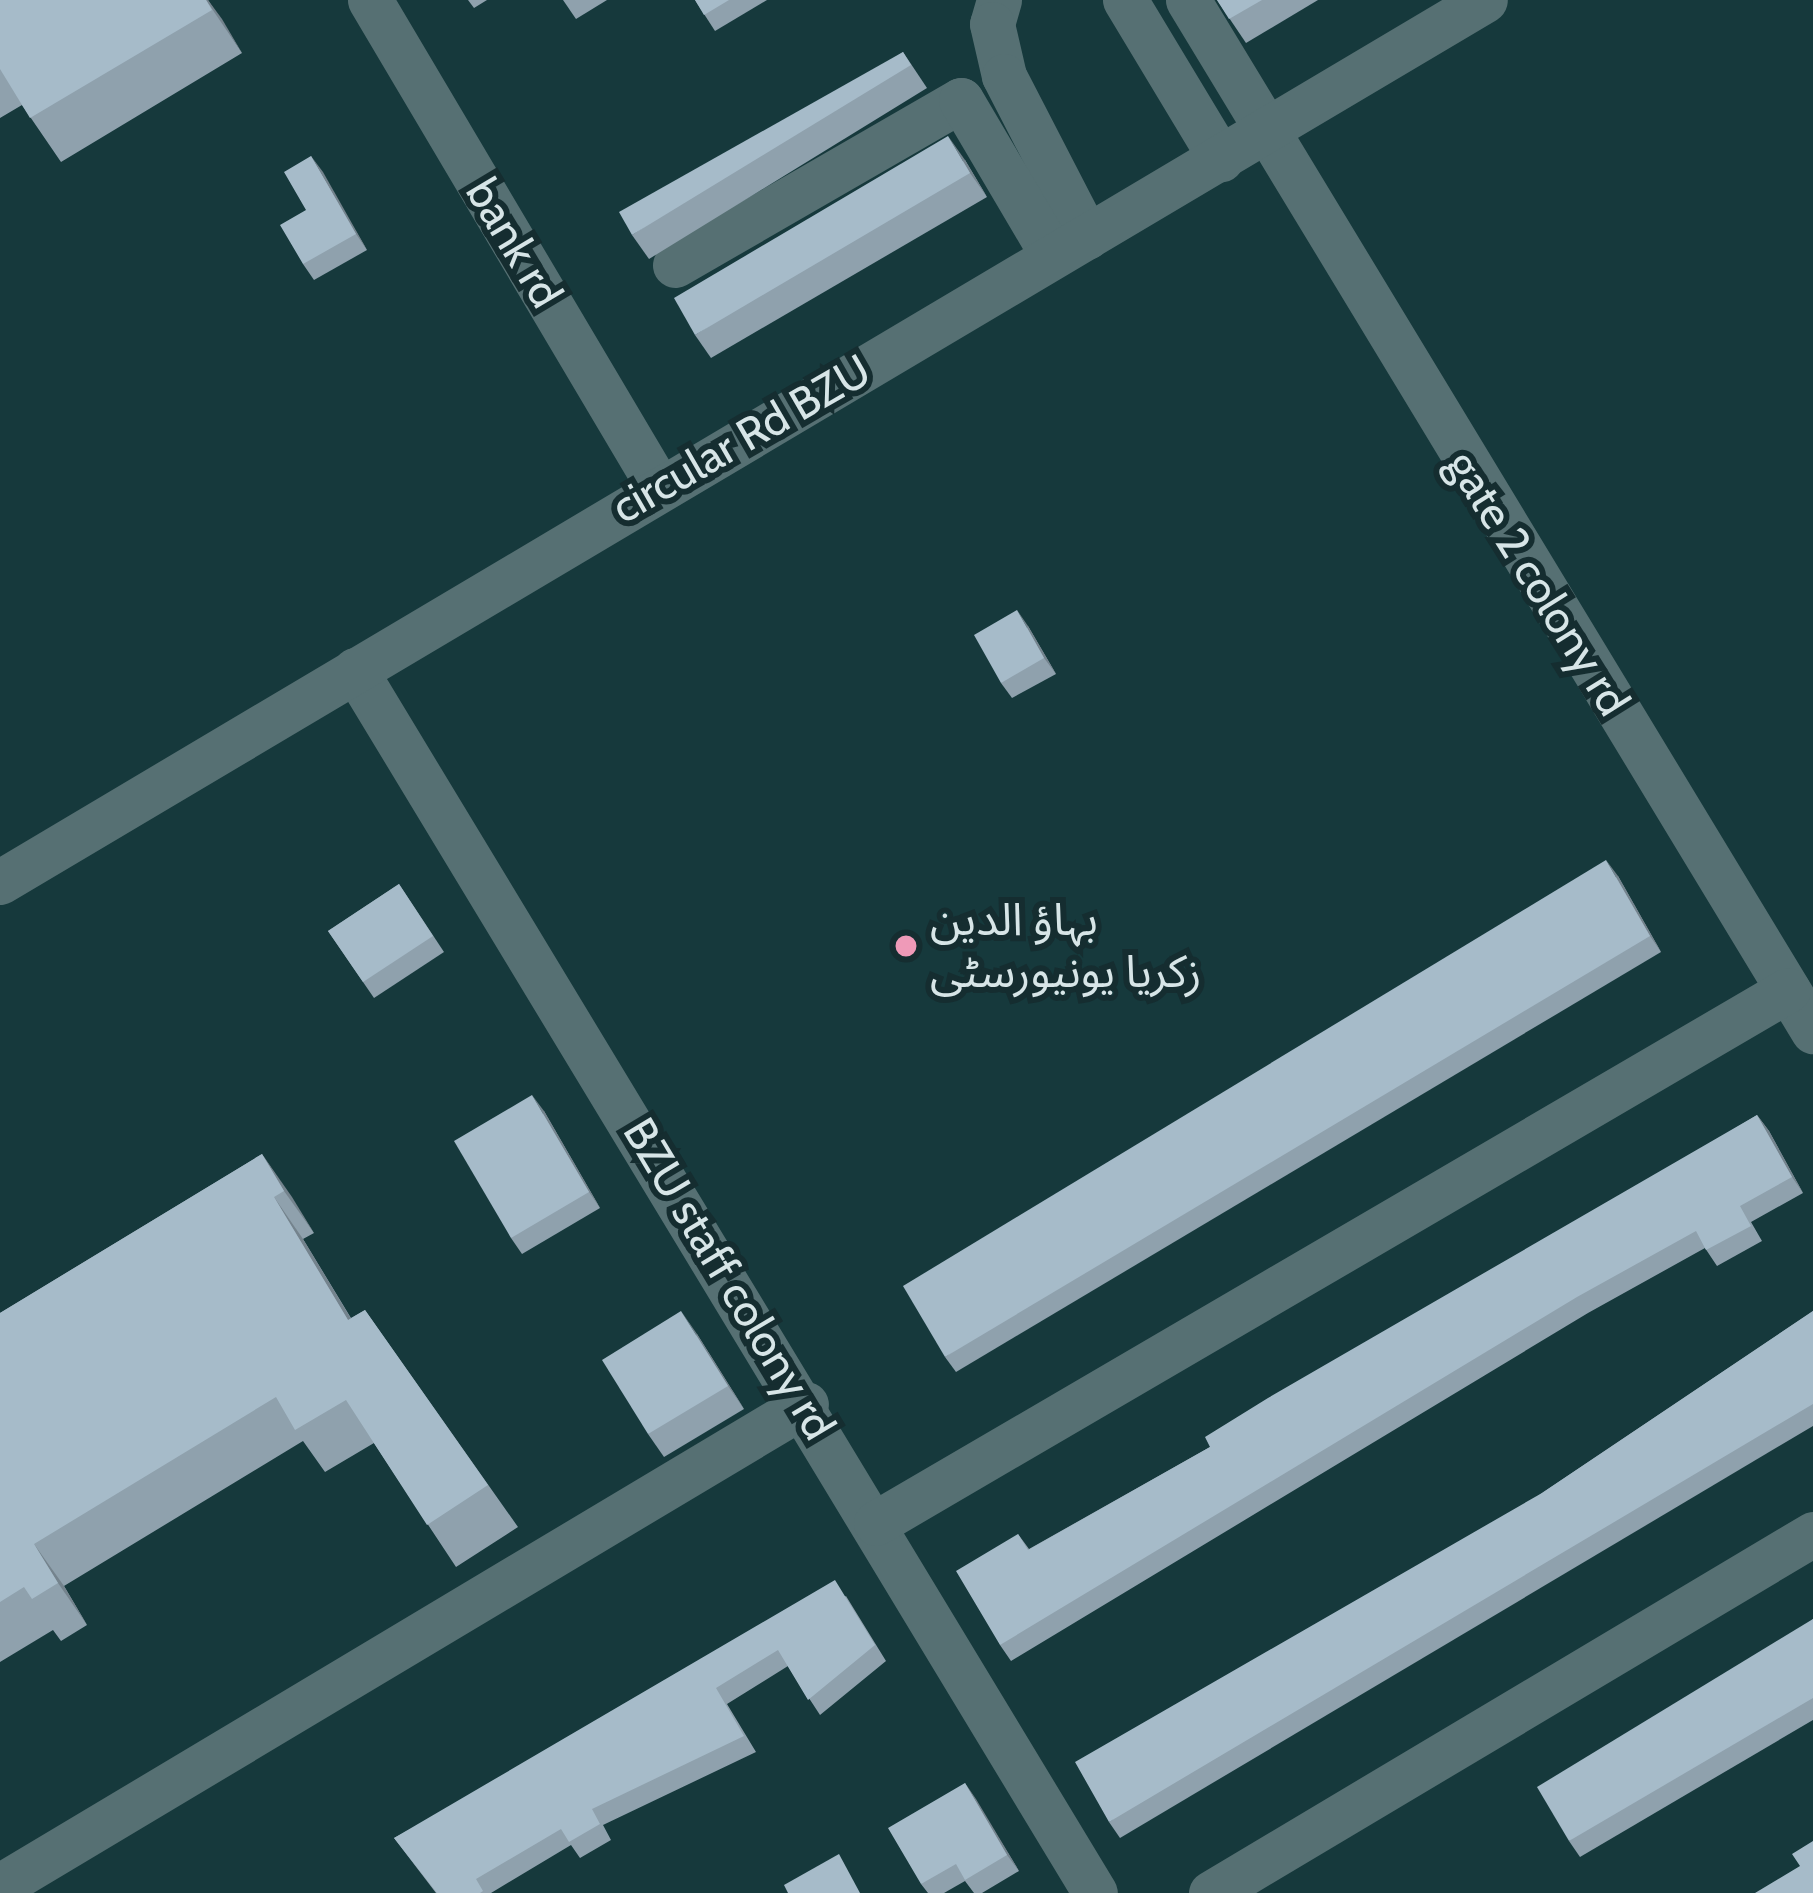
<!DOCTYPE html>
<html>
<head>
<meta charset="utf-8">
<style>
	body { margin:0 }
	#map { position:relative; width:1813px; height:1893px; overflow:hidden; background:#152d30; font-family:Cabin,"Noto Sans Arabic",sans-serif }
	div>[style] { position:absolute }
	.built>* { inset:0; background:#16393c }
	.minor>* { height:45px; margin:-22.5px; padding:0 22.5px; transform-origin:22.5px; border-radius:22.5px; background:#567073 }
	.wall>* { inset:0; background:#8fa1ad }
	.shaded-wall>* { inset:0; background:#74838d }
	.building>* { inset:0; background:#a6bbc9 }
	.dots>* { width:33px; height:33px; translate:-50% -50%; box-sizing:border-box; border:6px solid #152d30; border-radius:50% }
	span { translate:-50% -50%; white-space:nowrap; text-align:center; line-height:1.15; -webkit-text-stroke:12px #152d30; paint-order:stroke }
	.street-label { font-size:45px; color:#d7e5e7 }
	.poi-label { font-size:45px; color:#d7e5e7 }
	.left { translate:0 -50%; text-align:left }
</style>
</head>
<body>
<div id="map">
	<div class="built">
		<div style="clip-path:polygon(0 0,1813px 0,1813px 1893px,0 1893px)"></div>
	</div>
	<div class="minor">
		<div style="left:370px;top:0;width:565px;rotate:59.35deg"></div>
		<div style="left:999px;top:0;width:25px;rotate:106deg"></div>
		<div style="left:992px;top:24px;width:53px;rotate:77deg"></div>
		<div style="left:1004px;top:76px;width:181px;rotate:62.7deg"></div>
		<div style="left:1125px;top:0;width:186px;rotate:58.9deg"></div>
		<div style="left:1188px;top:0;width:1206px;rotate:58.78deg"></div>
		<div style="left:675px;top:265px;width:330px;rotate:-30deg"></div>
		<div style="left:961px;top:100px;width:181px;rotate:59.5deg"></div>
		<div style="left:355px;top:670px;width:1429px;rotate:58.82deg"></div>
		<div style="left:0;top:882px;width:1727px;rotate:-30.71deg"></div>
		<div style="left:876px;top:1523px;width:1056px;rotate:-30.3deg"></div>
		<div style="left:0;top:1886px;width:939px;rotate:-30.88deg"></div>
		<div style="left:1211px;top:1893px;width:701px;rotate:-30.81deg"></div>
	</div>
	<div class="wall">
		<div style="clip-path:polygon(0 0,208px 0,242px 53px,61px 162px,22px 105px,0 118px)"></div>
		<div style="clip-path:polygon(468px 0,487px 0,474px 8px)"></div>
		<div style="clip-path:polygon(563px 0,607px 0,576px 19px)"></div>
		<div style="clip-path:polygon(695px 0,767px 0,715px 31px)"></div>
		<div style="clip-path:polygon(1217px 0,1318px 0,1246px 43px)"></div>
		<div style="clip-path:polygon(903px 52px,927px 88px,649px 259px,632px 235px)"></div>
		<div style="clip-path:polygon(311px 156px,367px 250px,314px 280px,303px 264px)"></div>
		<div style="clip-path:polygon(965px 160px,987px 197px,711px 358px,695px 335px)"></div>
		<div style="clip-path:polygon(1028px 626px,1056px 674px,1012px 698px,1001px 683px)"></div>
		<div style="clip-path:polygon(1618px 876px,1661px 952px,956px 1372px,945px 1357px)"></div>
		<div style="clip-path:polygon(399px 884px,444px 952px,374px 998px,328px 931px)"></div>
		<div style="clip-path:polygon(544px 1111px,600px 1208px,522px 1254px,511px 1238px)"></div>
		<div style="clip-path:polygon(1757px 1115px,1769px 1131px,1803px 1193px,1751px 1222px,1762px 1241px,1717px 1266px,1705px 1248px,1588px 1313px,1011px 1661px,1000px 1645px,1018px 1534px,1029px 1549px,1210px 1447px)"></div>
		<div style="clip-path:polygon(262px 1154px,314px 1233px,303px 1239px,351px 1318px,365px 1310px,518px 1527px,456px 1567px,374px 1443px,325px 1472px,303px 1441px,64px 1586px,87px 1625px,61px 1641px,53px 1630px,0 1662px,0 1313px)"></div>
		<div style="clip-path:polygon(1813px 1311px,1813px 1426px,1120px 1838px,1109px 1822px,1542px 1493px)"></div>
		<div style="clip-path:polygon(697px 1334px,744px 1409px,664px 1457px,648px 1434px)"></div>
		<div style="clip-path:polygon(846px 1596px,886px 1661px,820px 1715px,788px 1666px,727px 1704px,756px 1752px,603px 1825px,611px 1840px,580px 1858px,571px 1845px,491px 1893px,436px 1893px,394px 1838px)"></div>
		<div style="clip-path:polygon(1813px 1619px,1813px 1720px,1580px 1857px,1569px 1841px)"></div>
		<div style="clip-path:polygon(965px 1783px,1019px 1871px,982px 1893px,974px 1893px,965px 1881px,944px 1893px,928px 1893px,921px 1884px)"></div>
	</div>
	<div class="shaded-wall">
		<div style="clip-path:polygon(206px 0,208px 0,222px 19px,242px 53px)"></div>
		<div style="clip-path:polygon(948px 136px,965px 160px,987px 197px,970px 173px)"></div>
		<div style="clip-path:polygon(311px 156px,323px 172px,367px 250px,356px 234px)"></div>
		<div style="clip-path:polygon(1017px 610px,1028px 626px,1056px 674px,1044px 658px)"></div>
		<div style="clip-path:polygon(1606px 860px,1618px 876px,1661px 952px,1650px 936px)"></div>
		<div style="clip-path:polygon(532px 1095px,544px 1111px,600px 1208px,589px 1192px)"></div>
		<div style="clip-path:polygon(1757px 1115px,1769px 1131px,1803px 1193px,1792px 1177px)"></div>
		<div style="clip-path:polygon(262px 1154px,292px 1197px,314px 1233px,284px 1191px)"></div>
		<div style="clip-path:polygon(274px 1197px,303px 1239px,377px 1362px,348px 1320px)"></div>
		<div style="clip-path:polygon(681px 1311px,697px 1334px,744px 1409px,728px 1386px)"></div>
		<div style="clip-path:polygon(34px 1544px,64px 1586px,87px 1625px,58px 1583px)"></div>
		<div style="clip-path:polygon(965px 1783px,976px 1799px,1019px 1871px,1007px 1855px)"></div>
	</div>
	<div class="building">
		<div style="clip-path:polygon(0 0,206px 0,212px 10px,30px 118px,0 69px)"></div>
		<div style="clip-path:polygon(695px 0,729px 0,704px 15px)"></div>
		<div style="clip-path:polygon(1217px 0,1262px 0,1229px 19px)"></div>
		<div style="clip-path:polygon(903px 52px,911px 65px,632px 235px,619px 212px)"></div>
		<div style="clip-path:polygon(948px 136px,970px 173px,695px 335px,674px 298px)"></div>
		<div style="clip-path:polygon(311px 156px,356px 234px,303px 264px,280px 225px,306px 210px,284px 172px)"></div>
		<div style="clip-path:polygon(1017px 610px,1044px 658px,1001px 683px,974px 635px)"></div>
		<div style="clip-path:polygon(1606px 860px,1650px 936px,945px 1357px,903px 1286px)"></div>
		<div style="clip-path:polygon(399px 884px,433px 936px,363px 982px,328px 931px)"></div>
		<div style="clip-path:polygon(532px 1095px,589px 1192px,511px 1238px,454px 1141px)"></div>
		<div style="clip-path:polygon(1757px 1115px,1792px 1177px,1740px 1206px,1751px 1226px,1706px 1250px,1696px 1231px,1577px 1297px,1000px 1645px,956px 1571px,1018px 1534px,1028px 1550px,1210px 1447px,1205px 1437px,1268px 1398px)"></div>
		<div style="clip-path:polygon(262px 1154px,284px 1191px,274px 1197px,348px 1320px,365px 1310px,488px 1485px,427px 1525px,346px 1400px,295px 1430px,276px 1397px,34px 1544px,58px 1583px,32px 1599px,24px 1587px,0 1602px,0 1313px)"></div>
		<div style="clip-path:polygon(681px 1311px,728px 1386px,648px 1434px,602px 1360px)"></div>
		<div style="clip-path:polygon(1813px 1311px,1813px 1404px,1109px 1822px,1075px 1762px,1542px 1493px)"></div>
		<div style="clip-path:polygon(835px 1580px,875px 1645px,808px 1700px,778px 1650px,716px 1688px,744px 1736px,592px 1809px,600px 1824px,569px 1842px,561px 1829px,476px 1879px,483px 1891px,480px 1893px,437px 1893px,394px 1838px)"></div>
		<div style="clip-path:polygon(1813px 1619px,1813px 1698px,1569px 1841px,1537px 1787px)"></div>
		<div style="clip-path:polygon(965px 1783px,1007px 1855px,965px 1880px,956px 1864px,921px 1884px,888px 1828px)"></div>
		<div style="clip-path:polygon(1813px 1841px,1813px 1893px,1755px 1893px,1800px 1866px,1792px 1854px)"></div>
		<div style="clip-path:polygon(839px 1854px,860px 1893px,788px 1893px,784px 1885px)"></div>
	</div>
	<div class="dots">
		<div style="left:906px;top:946px;background:#ef9ab8"></div>
	</div>
	<div class="street-label">
		<span style="left:514px;top:243px;rotate:59deg">bank rd</span>
		<span style="left:741px;top:439px;rotate:-30deg">circular Rd BZU</span>
		<span style="left:1538px;top:583px;rotate:58deg">gate 2 colony rd</span>
		<span style="left:729px;top:1279px;rotate:59deg">BZU staff colony rd</span>
	</div>
	<div class="poi-label">
		<span class="left" style="left:930px;top:946px">بہاؤ الدین<br>زکریا یونیورسٹی</span>
	</div>
</div>
</body>
</html>
